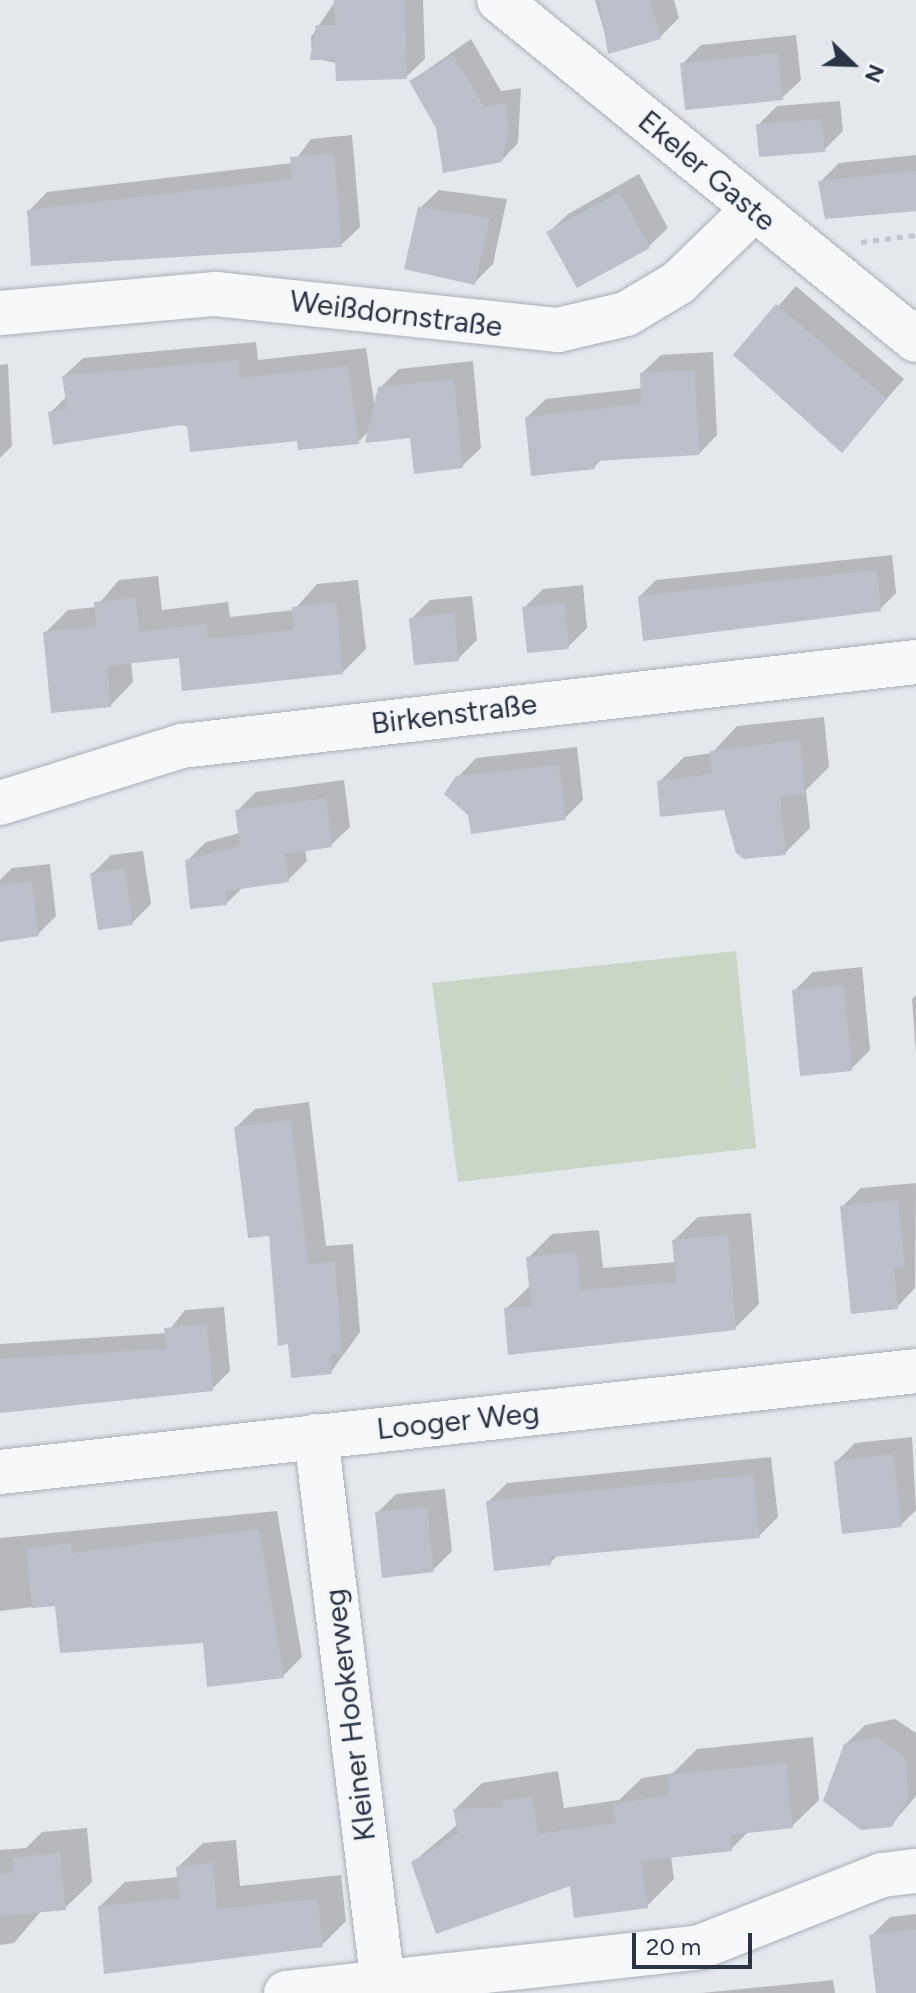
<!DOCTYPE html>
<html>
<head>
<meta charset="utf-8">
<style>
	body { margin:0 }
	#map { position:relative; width:916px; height:1993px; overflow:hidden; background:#e4e7ec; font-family:Figtree,sans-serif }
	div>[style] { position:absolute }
	.green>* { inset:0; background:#c9d6c5 }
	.shadow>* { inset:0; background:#0003 }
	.building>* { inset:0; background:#bbc0ca }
	.path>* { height:5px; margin-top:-2.5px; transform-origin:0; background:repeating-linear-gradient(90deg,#c2c5cb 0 6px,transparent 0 12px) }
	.roads { filter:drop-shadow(0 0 2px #a9aeb7) drop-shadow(0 0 2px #a9aeb7) }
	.street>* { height:44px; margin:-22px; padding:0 22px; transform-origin:22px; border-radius:22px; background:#f7f8fa }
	span { translate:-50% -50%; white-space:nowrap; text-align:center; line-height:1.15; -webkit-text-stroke:6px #f4f6f9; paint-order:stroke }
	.street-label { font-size:30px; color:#2b3445 }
	.north { position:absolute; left:812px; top:24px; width:80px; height:80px; -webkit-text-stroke:6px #f4f6f9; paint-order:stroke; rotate:113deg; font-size:22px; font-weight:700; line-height:32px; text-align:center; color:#2b3445 }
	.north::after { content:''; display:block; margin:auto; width:28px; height:36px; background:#2b3445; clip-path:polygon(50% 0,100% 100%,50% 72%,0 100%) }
	.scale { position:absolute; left:632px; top:1933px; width:120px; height:36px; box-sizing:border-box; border:4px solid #2b3445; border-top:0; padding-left:10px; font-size:24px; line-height:28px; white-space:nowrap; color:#2b3445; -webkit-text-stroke:6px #f4f6f9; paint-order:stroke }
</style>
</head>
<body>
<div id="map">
	<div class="green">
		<div style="clip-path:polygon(736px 951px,756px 1148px,458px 1182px,432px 983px)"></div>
	</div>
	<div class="shadow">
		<div style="clip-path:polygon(336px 0,423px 0,425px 59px,406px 77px,312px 58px,311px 37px)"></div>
		<div style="clip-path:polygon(595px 0,674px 0,679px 18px,660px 37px,610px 51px)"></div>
		<div style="clip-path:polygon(796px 35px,801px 80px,782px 98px,682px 64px,701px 45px)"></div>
		<div style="clip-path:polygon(471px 39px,501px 91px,521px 88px,518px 143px,501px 161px,438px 127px,411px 81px)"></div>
		<div style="clip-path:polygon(840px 101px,843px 131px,824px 150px,758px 125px,777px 106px)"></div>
		<div style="clip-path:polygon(352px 135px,360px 227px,341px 245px,29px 211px,47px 192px,293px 163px,311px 139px)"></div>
		<div style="clip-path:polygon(916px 155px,916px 209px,820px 182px,839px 163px)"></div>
		<div style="clip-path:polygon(639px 174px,668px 228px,649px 246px,549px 232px,568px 214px)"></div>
		<div style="clip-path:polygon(439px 190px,507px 199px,493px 264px,474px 283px,420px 208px)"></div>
		<div style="clip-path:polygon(796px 286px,904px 379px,842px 450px,735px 355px)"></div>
		<div style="clip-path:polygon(256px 342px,258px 360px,366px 348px,375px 408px,380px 388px,399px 369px,473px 361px,481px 448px,462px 466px,412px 436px,370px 430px,358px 442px,50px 413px,67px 396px,64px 376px,83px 358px)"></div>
		<div style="clip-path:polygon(713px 352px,717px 435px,699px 454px,602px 459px,594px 467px,527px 417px,546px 399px,643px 388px,642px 373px,661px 355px)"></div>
		<div style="clip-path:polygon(8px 364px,12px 446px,0 458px,0 365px)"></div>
		<div style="clip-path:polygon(892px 555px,896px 593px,880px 609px,640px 596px,656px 580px)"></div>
		<div style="clip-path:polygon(158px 576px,162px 610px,228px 602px,230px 617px,294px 610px,317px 584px,358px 580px,366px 649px,342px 673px,180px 656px,131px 661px,133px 682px,110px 706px,45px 633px,68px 610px,96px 607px,119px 580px)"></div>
		<div style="clip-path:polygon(583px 585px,587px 628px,568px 647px,524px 608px,543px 589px)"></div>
		<div style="clip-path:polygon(472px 596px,477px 640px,458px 659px,411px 619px,430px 600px)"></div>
		<div style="clip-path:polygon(824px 717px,829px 767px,806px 790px,810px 828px,785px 853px,725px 808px,659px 782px,684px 757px,712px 753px,737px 726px)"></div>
		<div style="clip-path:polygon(577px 747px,583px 800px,565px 818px,470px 814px,457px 778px,476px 758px)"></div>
		<div style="clip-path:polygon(344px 780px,350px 827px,331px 845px,305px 849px,307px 861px,288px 880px,244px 886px,227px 903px,187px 861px,206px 842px,240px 833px,237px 811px,256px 792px)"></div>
		<div style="clip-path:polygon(143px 851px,151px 904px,132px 923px,92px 874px,111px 855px)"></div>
		<div style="clip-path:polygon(50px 864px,56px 916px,38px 934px,0 940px,0 880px,12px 868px)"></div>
		<div style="clip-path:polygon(862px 967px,870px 1050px,851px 1069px,794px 991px,813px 972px)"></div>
		<div style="clip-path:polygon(916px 995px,916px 1054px,912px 999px)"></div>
		<div style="clip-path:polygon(309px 1102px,326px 1246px,353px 1244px,360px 1332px,331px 1372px,270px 1234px,236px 1127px,255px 1109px)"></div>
		<div style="clip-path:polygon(916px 1183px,915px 1288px,897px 1307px,842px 1207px,861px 1188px)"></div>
		<div style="clip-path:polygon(751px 1213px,759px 1304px,735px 1328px,506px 1309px,531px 1285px,528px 1258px,552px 1234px,599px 1230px,603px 1268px,676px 1262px,674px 1240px,698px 1217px)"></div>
		<div style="clip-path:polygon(224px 1307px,230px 1371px,212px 1389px,0 1411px,0 1344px,167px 1333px,185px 1310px)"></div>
		<div style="clip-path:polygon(912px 1437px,916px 1510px,901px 1525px,836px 1462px,855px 1443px)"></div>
		<div style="clip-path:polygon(771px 1457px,778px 1517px,759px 1536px,559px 1554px,550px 1563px,488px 1502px,507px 1483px)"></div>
		<div style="clip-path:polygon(445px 1489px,452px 1551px,433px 1570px,377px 1513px,396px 1494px)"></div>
		<div style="clip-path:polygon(277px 1511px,302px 1657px,283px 1676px,204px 1641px,57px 1604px,0 1611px,0 1538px)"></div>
		<div style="clip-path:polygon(895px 1719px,916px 1733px,916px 1796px,891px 1825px,845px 1745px,865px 1725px)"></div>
		<div style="clip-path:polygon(813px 1737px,819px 1800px,792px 1826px,749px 1831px,731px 1849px,671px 1856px,674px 1879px,647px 1906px,572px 1884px,413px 1862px,458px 1824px,455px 1809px,482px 1783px,558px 1771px,564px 1808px,619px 1800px,642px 1778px,673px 1773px,697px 1749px)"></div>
		<div style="clip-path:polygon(87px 1828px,92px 1882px,65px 1908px,41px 1911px,14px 1943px,0 1945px,0 1850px,26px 1848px,42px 1832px)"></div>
		<div style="clip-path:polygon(236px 1840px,240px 1886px,341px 1875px,346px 1921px,322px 1945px,100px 1906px,125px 1882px,179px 1877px,178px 1867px,203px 1843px)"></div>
		<div style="clip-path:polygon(916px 1914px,916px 1993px,878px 1993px,871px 1936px,890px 1917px)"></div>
		<div style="clip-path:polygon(833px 1980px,835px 1993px,702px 1993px)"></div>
	</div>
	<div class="building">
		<div style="clip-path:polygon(334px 0,405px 0,407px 79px,336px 81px,335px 60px,310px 60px,316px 25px,335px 25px)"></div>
		<div style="clip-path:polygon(599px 0,650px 0,661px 39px,608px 54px)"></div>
		<div style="clip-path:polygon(778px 53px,783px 100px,685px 110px,680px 63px)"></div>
		<div style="clip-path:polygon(453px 55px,484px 107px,505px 103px,509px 128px,502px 162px,443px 173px,436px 128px,409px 81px)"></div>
		<div style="clip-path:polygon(822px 119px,825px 152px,759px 157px,756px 124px)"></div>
		<div style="clip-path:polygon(334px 153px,342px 247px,31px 266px,27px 210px,292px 179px,290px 157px)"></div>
		<div style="clip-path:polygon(916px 171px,916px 211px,825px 219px,818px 181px)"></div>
		<div style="clip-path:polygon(620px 192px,650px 248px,577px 288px,546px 232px)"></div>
		<div style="clip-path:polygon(418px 207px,490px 218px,475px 285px,404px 269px)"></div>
		<div style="clip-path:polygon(776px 304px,887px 399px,842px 453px,733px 355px)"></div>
		<div style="clip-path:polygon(238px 360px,240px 378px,348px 366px,359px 444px,298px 450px,297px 441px,190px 452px,187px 424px,53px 445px,48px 412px,67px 409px,62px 376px)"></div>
		<div style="clip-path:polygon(695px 370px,699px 455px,594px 461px,595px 469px,531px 476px,525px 417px,641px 404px,640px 373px)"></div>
		<div style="clip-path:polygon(454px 379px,463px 468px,414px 474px,410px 438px,365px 443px,378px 387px)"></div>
		<div style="clip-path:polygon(877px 570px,881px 611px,643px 641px,638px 596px)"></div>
		<div style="clip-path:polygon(136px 598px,139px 632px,206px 624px,208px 639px,294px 630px,292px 607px,336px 602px,343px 674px,182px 691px,179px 658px,107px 666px,111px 707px,51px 713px,43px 632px,96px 627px,94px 602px)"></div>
		<div style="clip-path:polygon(565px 603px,569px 649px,527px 653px,522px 607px)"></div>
		<div style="clip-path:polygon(454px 613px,459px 661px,414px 665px,409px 618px)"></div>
		<div style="clip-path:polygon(800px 740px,805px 794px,780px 796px,786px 855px,744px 859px,736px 853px,724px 810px,660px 817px,657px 781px,712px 774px,710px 751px)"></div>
		<div style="clip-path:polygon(559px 765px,566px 820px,471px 834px,468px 815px,444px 794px,456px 776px)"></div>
		<div style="clip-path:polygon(326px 798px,332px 847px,285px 854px,289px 882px,226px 891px,227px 905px,190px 909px,185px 860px,240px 846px,235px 810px)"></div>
		<div style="clip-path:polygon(125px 869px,133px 925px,98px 930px,90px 873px)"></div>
		<div style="clip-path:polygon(32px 881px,39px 936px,0 942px,0 885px)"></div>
		<div style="clip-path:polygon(844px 985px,852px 1071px,800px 1076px,792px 990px)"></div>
		<div style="clip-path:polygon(291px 1120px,308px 1264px,335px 1262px,342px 1353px,330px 1354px,332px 1374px,291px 1378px,288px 1344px,278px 1346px,269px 1236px,248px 1238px,234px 1127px)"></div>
		<div style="clip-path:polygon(898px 1200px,905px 1267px,894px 1268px,898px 1309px,851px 1314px,840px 1206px)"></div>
		<div style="clip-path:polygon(728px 1235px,736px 1330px,508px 1355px,504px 1308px,531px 1306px,526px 1257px,577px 1252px,580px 1290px,676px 1282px,672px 1240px)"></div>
		<div style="clip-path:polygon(207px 1324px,213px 1391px,0 1413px,0 1359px,167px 1349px,164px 1328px)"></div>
		<div style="clip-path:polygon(893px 1454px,902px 1527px,842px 1534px,834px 1461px)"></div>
		<div style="clip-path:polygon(753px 1475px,760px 1538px,550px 1557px,551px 1565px,494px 1571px,486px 1501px)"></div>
		<div style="clip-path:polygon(427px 1507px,434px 1572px,382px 1578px,375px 1512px)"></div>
		<div style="clip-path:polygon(259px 1529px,284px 1678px,207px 1687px,203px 1643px,60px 1653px,55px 1606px,32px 1608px,26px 1549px,71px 1543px,72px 1553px)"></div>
		<div style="clip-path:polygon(875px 1737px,905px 1756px,909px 1797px,892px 1827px,861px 1830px,823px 1801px,844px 1744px)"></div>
		<div style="clip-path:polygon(786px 1763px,793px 1828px,730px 1835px,732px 1851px,641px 1861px,648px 1908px,574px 1918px,570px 1886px,436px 1934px,411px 1862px,458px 1834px,453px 1809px,503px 1807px,502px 1800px,532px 1797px,538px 1834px,616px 1823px,613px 1804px,670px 1795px,668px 1775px)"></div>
		<div style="clip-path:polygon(60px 1853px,66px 1910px,0 1916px,0 1874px,14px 1872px,13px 1858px)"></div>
		<div style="clip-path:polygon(213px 1863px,217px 1909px,318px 1899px,323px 1947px,104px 1974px,98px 1906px,180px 1898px,176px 1867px)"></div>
		<div style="clip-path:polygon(916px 1929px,916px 1993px,876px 1993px,869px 1935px)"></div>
	</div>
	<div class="path">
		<div style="left:861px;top:242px;width:55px;rotate:-7.3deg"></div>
	</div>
	<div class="roads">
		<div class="street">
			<div style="left:499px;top:0;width:538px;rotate:39.19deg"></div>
			<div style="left:0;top:313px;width:216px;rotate:-5.1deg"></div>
			<div style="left:215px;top:294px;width:345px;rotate:6deg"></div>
			<div style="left:558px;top:330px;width:70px;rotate:-13.2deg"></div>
			<div style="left:626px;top:314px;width:61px;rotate:-30.8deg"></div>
			<div style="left:678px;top:283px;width:105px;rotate:-44.2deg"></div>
			<div style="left:0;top:803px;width:191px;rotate:-17.4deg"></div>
			<div style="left:182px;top:746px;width:739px;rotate:-6.53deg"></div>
			<div style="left:316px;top:1436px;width:561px;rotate:83.04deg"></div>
			<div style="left:0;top:1472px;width:922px;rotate:-6.29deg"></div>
			<div style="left:286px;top:1993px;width:417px;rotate:-6.3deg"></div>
			<div style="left:700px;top:1947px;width:196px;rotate:-21.6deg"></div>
			<div style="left:882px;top:1875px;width:34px;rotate:-7deg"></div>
		</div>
	</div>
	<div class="street-label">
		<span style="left:707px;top:171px;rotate:40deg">Ekeler Gaste</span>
		<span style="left:396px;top:314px;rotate:7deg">Weißdornstraße</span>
		<span style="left:454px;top:714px;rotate:-7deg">Birkenstraße</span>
		<span style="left:458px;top:1421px;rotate:-6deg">Looger Weg</span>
		<span style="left:350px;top:1715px;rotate:-97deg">Kleiner Hookerweg</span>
	</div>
	<div class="north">N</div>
	<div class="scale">20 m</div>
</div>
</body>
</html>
